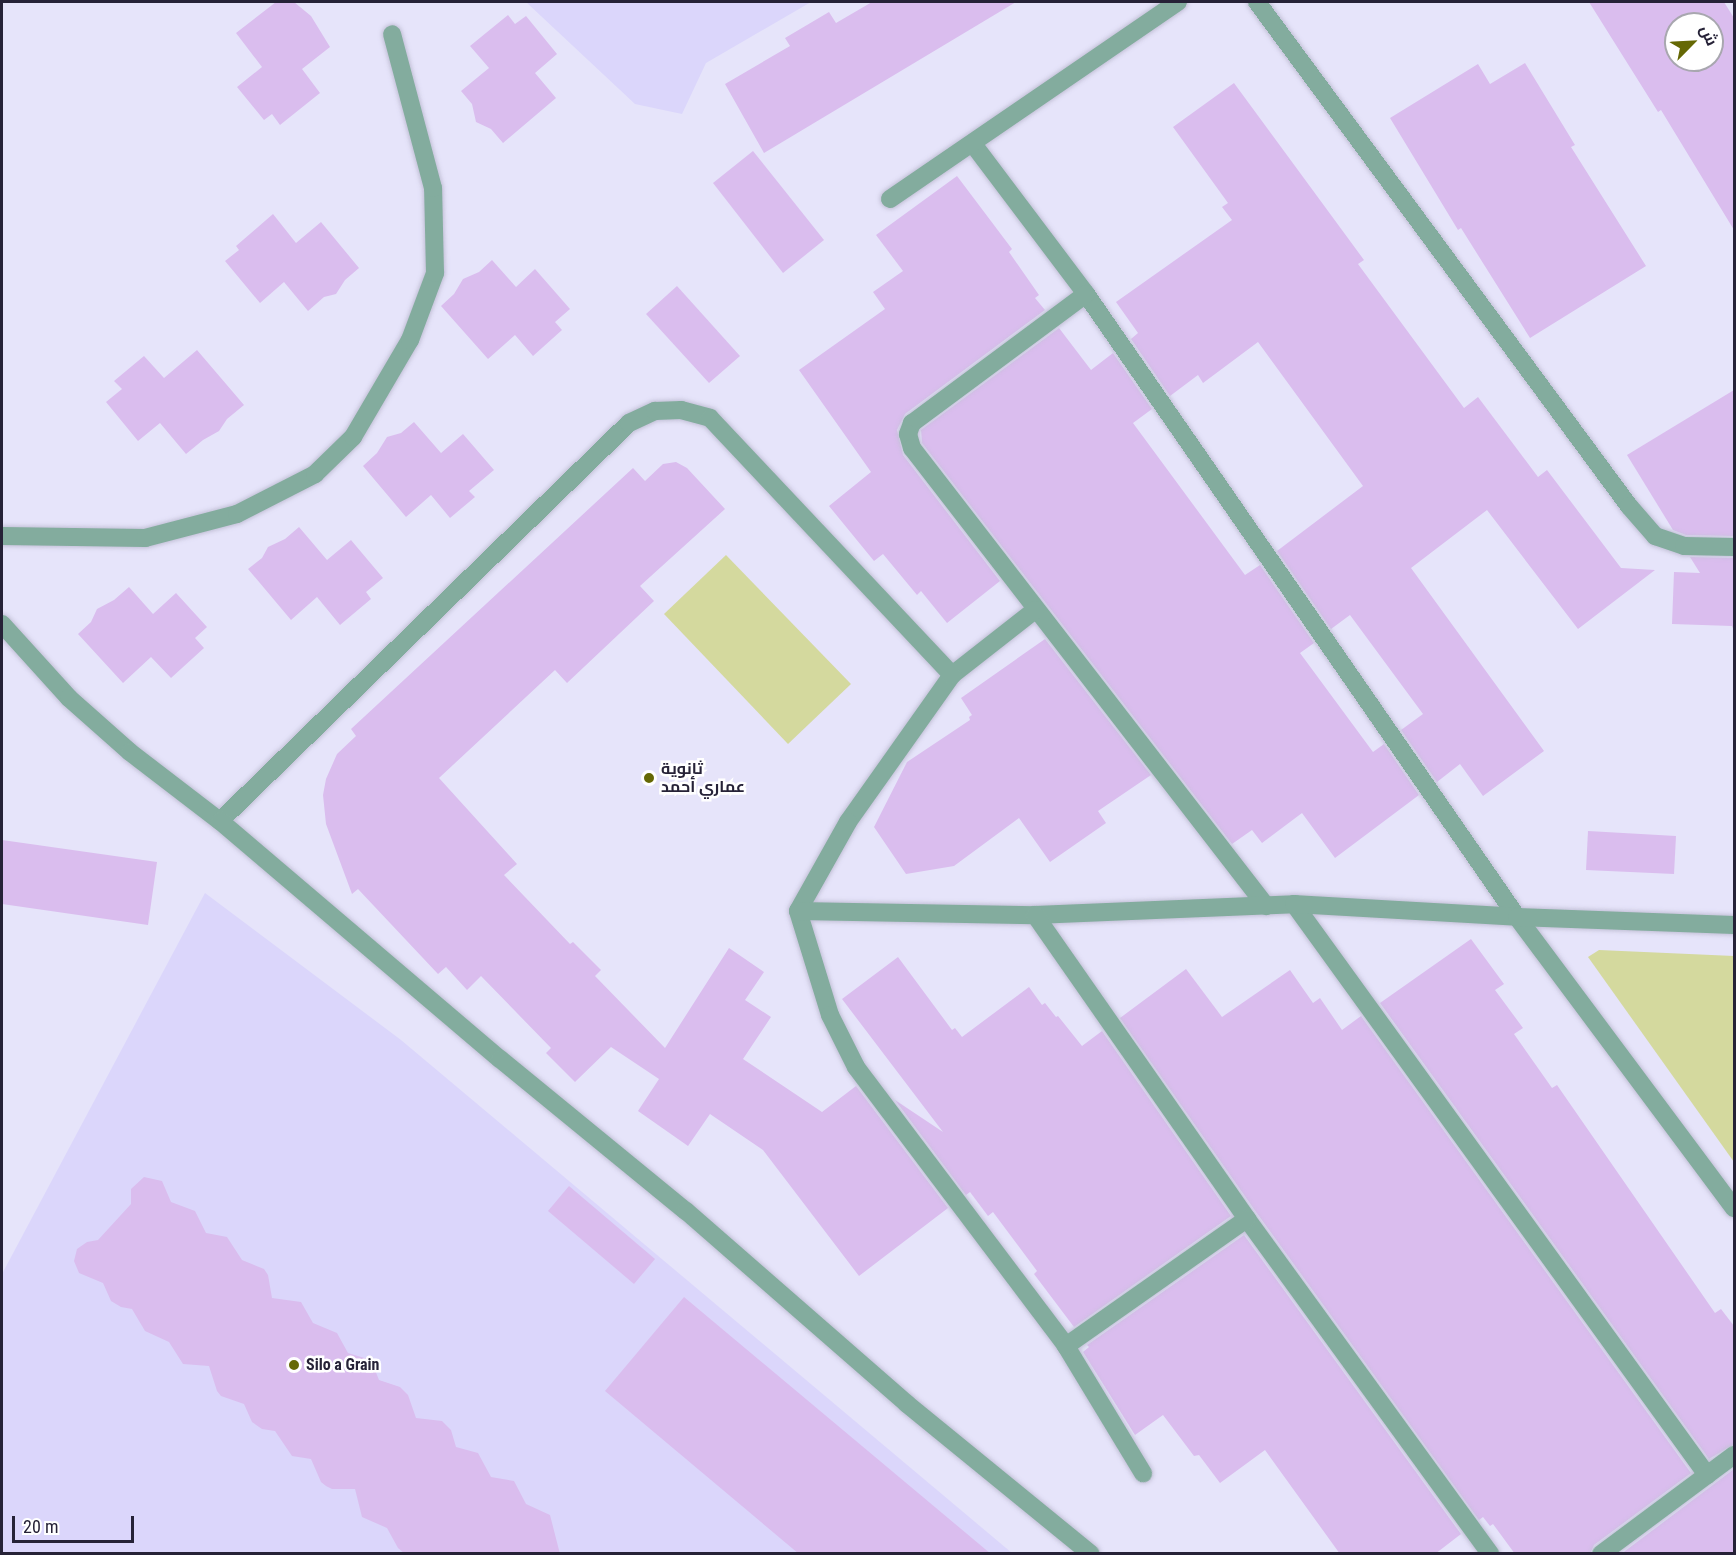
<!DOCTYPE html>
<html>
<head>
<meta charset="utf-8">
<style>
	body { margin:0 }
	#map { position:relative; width:1736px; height:1555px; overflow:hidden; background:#e6e4fa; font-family:"Roboto Condensed",Cairo,sans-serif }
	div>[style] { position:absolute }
	.built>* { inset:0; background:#dbd6fb }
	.green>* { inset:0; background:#d4d99e }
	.building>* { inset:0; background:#dabdee }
	.roads { filter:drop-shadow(0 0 2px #c3c1d7) drop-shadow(0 0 2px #c3c1d7) }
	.street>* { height:18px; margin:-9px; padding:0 9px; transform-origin:9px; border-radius:9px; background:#83ac9e }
	.dots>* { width:16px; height:16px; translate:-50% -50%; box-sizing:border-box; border:3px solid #fff; border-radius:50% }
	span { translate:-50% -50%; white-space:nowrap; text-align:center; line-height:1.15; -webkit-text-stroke:5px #fff; paint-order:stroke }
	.poi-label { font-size:16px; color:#262237; font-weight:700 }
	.left { translate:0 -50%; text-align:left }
	.frame { position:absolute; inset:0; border:3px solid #262237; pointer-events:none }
	.north { position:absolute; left:1664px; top:12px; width:60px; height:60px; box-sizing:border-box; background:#fff; border:2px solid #a8a7af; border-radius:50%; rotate:66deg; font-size:16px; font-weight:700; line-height:24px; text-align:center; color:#262237 }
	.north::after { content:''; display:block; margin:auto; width:21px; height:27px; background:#656804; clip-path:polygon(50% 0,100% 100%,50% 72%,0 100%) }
	.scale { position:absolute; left:12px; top:1516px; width:122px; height:27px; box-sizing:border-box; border:3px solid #262237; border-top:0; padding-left:8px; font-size:18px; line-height:21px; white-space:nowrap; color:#262237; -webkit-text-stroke:4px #fff; paint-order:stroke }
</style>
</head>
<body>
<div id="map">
	<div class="built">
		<div style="clip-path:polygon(526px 2px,811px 2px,706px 63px,682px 114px,635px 104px)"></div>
		<div style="clip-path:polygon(205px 893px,401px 1040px,1012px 1553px,2px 1554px,2px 1274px)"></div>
	</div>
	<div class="green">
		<div style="clip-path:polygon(726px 555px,851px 684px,788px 744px,664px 614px)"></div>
		<div style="clip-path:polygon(1599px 950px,1734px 956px,1734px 1162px,1588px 957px)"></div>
	</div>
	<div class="building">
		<div style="clip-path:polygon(276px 2px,294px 2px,311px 16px,330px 47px,302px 69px,320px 93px,280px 125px,272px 114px,264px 120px,237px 87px,262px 67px,236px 33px)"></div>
		<div style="clip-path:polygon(872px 2px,1016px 2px,764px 153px,725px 84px,790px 46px,785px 38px,829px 12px,836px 23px)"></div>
		<div style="clip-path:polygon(evenodd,1589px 2px,1724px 2px,1734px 18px,1734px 230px,1661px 110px,1658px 112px,1589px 2px,1676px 24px,1712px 24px,1712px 60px,1676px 60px,1676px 24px)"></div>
		<div style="clip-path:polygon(508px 15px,515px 24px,526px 16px,557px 54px,535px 73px,556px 98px,503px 143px,491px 129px,476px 122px,472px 104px,461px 91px,489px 68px,470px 46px)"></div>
		<div style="clip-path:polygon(1525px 63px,1575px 145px,1571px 147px,1646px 266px,1530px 338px,1461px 228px,1458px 230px,1390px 118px,1478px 64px,1490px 84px)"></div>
		<div style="clip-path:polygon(1234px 83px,1364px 260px,1358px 264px,1464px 408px,1478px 397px,1538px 477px,1547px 470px,1621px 568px,1655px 570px,1578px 629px,1487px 510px,1411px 568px,1544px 751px,1483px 796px,1460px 764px,1437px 782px,1401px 730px,1423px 714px,1350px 615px,1331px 629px,1277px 551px,1363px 486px,1258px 342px,1203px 383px,1198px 375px,1170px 396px,1131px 339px,1138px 333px,1116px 302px,1232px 220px,1222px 207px,1228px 203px,1173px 127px)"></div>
		<div style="clip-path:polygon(753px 151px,824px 240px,783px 273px,713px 183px)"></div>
		<div style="clip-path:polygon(957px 176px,1012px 249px,1009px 252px,1039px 295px,1035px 298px,1045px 310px,905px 414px,897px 430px,903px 455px,1000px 581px,947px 623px,921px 591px,917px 595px,883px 554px,874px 561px,829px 506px,871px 472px,799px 370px,885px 309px,873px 292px,903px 271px,876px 235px)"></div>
		<div style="clip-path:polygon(273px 214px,296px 243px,321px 222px,359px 268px,345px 280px,336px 294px,324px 297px,308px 311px,284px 282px,260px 303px,225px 261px,239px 250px,236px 246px)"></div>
		<div style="clip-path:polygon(492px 260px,516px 287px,535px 269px,570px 309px,555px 322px,562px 330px,533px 356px,515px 335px,488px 359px,441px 306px,454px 294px,463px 279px,479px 272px)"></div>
		<div style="clip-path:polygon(677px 286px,740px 356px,709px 383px,646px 314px)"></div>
		<div style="clip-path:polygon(1059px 328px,1091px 370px,1113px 353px,1152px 409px,1133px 423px,1245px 575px,1260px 565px,1314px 643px,1300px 653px,1373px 752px,1384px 744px,1419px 795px,1335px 858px,1302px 813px,1262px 843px,1252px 830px,1232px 844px,922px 443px,921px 430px)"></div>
		<div style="clip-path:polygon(197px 350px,244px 405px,227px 419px,219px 431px,203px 440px,186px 454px,160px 423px,138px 441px,106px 402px,122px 389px,114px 381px,144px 356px,164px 378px)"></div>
		<div style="clip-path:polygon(1734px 390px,1734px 536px,1686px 535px,1673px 530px,1627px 455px)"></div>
		<div style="clip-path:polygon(414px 422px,441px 453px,463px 434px,494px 470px,469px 491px,475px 497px,450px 518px,431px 495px,406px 517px,363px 466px,377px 453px,387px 437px,401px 433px)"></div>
		<div style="clip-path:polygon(676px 462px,687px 468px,725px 509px,640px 586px,654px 601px,567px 683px,555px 670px,439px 778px,517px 864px,504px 875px,570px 944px,573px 942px,601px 970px,595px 976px,665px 1048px,729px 948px,764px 972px,745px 1000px,771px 1017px,743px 1059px,822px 1112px,856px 1086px,948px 1208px,859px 1276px,763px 1150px,710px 1114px,688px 1146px,638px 1111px,659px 1079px,611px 1047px,575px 1082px,546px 1053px,551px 1048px,481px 976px,467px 990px,446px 967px,438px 974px,358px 889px,352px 894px,326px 824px,323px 795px,326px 779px,337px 754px,356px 736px,351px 729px,633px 468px,645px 481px,663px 464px)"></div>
		<div style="clip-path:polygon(299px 527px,327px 560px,351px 540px,383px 578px,366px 592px,371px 599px,340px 625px,317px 597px,291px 620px,248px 569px,262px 558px,268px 547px,285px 539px)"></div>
		<div style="clip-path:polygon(1690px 557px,1734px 558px,1734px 631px,1732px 626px,1672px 624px,1674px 572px,1700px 573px)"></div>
		<div style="clip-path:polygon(129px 587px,153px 614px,176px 593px,207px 627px,195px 638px,204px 648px,171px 678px,151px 657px,123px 683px,78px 634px,91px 622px,97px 609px,114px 600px)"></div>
		<div style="clip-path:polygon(1045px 639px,1151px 775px,1098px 811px,1106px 823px,1050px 862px,1019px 818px,954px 866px,906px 874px,874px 827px,907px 762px,970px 720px,969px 717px,972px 715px,961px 698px)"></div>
		<div style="clip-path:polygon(1588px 831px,1676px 836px,1674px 874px,1586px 870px)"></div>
		<div style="clip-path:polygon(2px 840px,157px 862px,148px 925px,2px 904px)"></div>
		<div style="clip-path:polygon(1471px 939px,1504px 984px,1495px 990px,1523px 1028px,1514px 1034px,1552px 1088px,1557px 1085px,1715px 1313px,1721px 1309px,1734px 1326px,1734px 1444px,1709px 1459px,1380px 1003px)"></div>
		<div style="clip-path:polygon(898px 957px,952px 1030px,955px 1028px,962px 1037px,1029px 987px,1042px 1005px,1045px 1003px,1056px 1017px,1058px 1016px,1082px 1046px,1102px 1031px,1231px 1216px,1074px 1327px,1034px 1274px,1037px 1271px,993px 1212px,988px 1216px,970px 1192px,966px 1195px,895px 1100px,943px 1132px,842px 999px)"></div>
		<div style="clip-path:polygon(1186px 969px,1222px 1017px,1290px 970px,1313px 1003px,1320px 998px,1342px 1030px,1361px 1016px,1691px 1473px,1594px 1545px,1590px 1554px,1515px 1554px,1493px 1524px,1490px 1526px,1483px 1517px,1479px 1520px,1256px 1212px,1120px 1018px)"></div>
		<div style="clip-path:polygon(144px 1177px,162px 1181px,171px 1202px,195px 1211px,206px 1233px,227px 1237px,242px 1260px,264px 1269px,268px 1275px,272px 1298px,301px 1302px,313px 1323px,337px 1333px,348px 1353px,371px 1360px,379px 1380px,400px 1387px,408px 1395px,416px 1418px,442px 1421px,451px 1430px,456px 1447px,478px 1453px,491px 1477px,514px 1481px,526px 1504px,550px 1515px,560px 1554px,405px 1554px,398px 1548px,387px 1528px,362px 1517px,355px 1489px,332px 1489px,326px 1486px,321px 1482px,311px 1459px,292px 1456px,275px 1431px,262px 1429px,252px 1422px,244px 1404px,221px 1396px,217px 1391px,209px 1366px,183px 1364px,169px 1342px,145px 1331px,132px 1309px,121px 1307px,111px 1301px,103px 1283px,79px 1273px,74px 1261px,77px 1249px,87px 1242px,98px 1240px,131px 1204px,131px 1189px)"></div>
		<div style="clip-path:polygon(569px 1186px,655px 1259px,634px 1284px,548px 1211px)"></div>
		<div style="clip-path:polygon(1244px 1235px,1461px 1534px,1435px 1554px,1340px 1554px,1265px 1450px,1220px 1483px,1199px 1455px,1194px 1456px,1163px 1415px,1135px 1435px,1083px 1352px,1089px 1347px,1087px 1345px)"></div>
		<div style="clip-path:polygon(684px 1297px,991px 1554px,799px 1554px,605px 1391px)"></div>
		<div style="clip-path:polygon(1734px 1469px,1734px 1554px,1621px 1554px)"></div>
	</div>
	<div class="roads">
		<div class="street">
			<div style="left:1257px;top:2px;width:626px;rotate:53.57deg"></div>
			<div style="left:1629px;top:506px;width:40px;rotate:49deg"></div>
			<div style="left:1655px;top:536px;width:31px;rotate:19deg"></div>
			<div style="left:1684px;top:546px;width:50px;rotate:1.1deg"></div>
			<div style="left:973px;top:144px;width:188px;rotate:53deg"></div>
			<div style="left:1086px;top:294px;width:758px;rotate:55.32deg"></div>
			<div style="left:1517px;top:917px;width:363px;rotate:53.3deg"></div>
			<div style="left:890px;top:199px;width:349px;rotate:-34.4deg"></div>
			<div style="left:1086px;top:294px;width:217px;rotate:143.4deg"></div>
			<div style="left:912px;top:423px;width:12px;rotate:110deg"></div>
			<div style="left:908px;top:434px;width:15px;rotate:74deg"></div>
			<div style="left:912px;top:448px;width:579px;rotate:52.3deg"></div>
			<div style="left:2px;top:536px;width:143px;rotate:0.8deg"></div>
			<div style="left:145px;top:538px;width:95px;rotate:-14.6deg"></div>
			<div style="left:237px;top:514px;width:88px;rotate:-27.1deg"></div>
			<div style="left:315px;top:474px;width:53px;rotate:-44.2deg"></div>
			<div style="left:353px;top:437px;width:113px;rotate:-59.6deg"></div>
			<div style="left:410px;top:340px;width:72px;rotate:-69.5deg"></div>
			<div style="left:435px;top:273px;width:85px;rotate:-91.3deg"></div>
			<div style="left:433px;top:188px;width:159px;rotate:-104.9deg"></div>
			<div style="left:1035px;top:610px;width:105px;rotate:141.9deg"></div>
			<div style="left:952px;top:675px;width:180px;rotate:125.3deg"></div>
			<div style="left:848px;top:822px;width:102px;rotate:119.3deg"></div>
			<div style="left:798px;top:911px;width:109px;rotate:72.9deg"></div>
			<div style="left:830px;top:1015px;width:58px;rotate:63.4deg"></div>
			<div style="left:856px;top:1067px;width:349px;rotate:53deg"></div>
			<div style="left:1066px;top:1346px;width:149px;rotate:58.8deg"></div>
			<div style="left:2px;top:624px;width:100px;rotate:47.8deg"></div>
			<div style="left:69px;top:698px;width:81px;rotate:41.5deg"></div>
			<div style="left:130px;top:752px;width:113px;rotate:37.5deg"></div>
			<div style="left:220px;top:821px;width:571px;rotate:-44.22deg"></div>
			<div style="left:629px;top:423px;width:29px;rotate:-25deg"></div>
			<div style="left:655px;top:411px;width:26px;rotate:-2deg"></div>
			<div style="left:681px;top:410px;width:30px;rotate:15deg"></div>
			<div style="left:710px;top:418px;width:353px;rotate:46.7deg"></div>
			<div style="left:220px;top:821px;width:367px;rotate:40.4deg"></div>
			<div style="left:500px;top:1059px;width:240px;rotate:39.3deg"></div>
			<div style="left:686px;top:1211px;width:293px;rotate:41.1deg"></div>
			<div style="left:907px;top:1404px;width:237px;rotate:39.2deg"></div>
			<div style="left:1294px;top:904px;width:705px;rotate:54.12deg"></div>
			<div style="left:798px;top:911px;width:237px;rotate:1deg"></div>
			<div style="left:1035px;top:915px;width:259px;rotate:-2.4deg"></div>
			<div style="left:1294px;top:904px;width:223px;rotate:3.3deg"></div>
			<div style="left:1517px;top:917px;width:217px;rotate:2.1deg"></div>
			<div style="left:1035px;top:915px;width:371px;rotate:55.1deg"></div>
			<div style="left:1247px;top:1219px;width:414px;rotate:54deg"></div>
			<div style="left:1066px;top:1346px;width:221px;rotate:-35.1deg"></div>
			<div style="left:1601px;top:1554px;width:166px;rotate:-36.7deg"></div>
		</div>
	</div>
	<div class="dots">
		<div style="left:649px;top:778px;background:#656804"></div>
		<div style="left:294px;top:1365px;background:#656804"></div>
	</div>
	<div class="poi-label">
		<span class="left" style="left:661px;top:778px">ثانوية<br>عماري أحمد</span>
		<span class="left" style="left:306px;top:1365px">Silo a Grain</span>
	</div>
	<div class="frame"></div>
	<div class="north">ش</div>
	<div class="scale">20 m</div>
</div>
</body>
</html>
